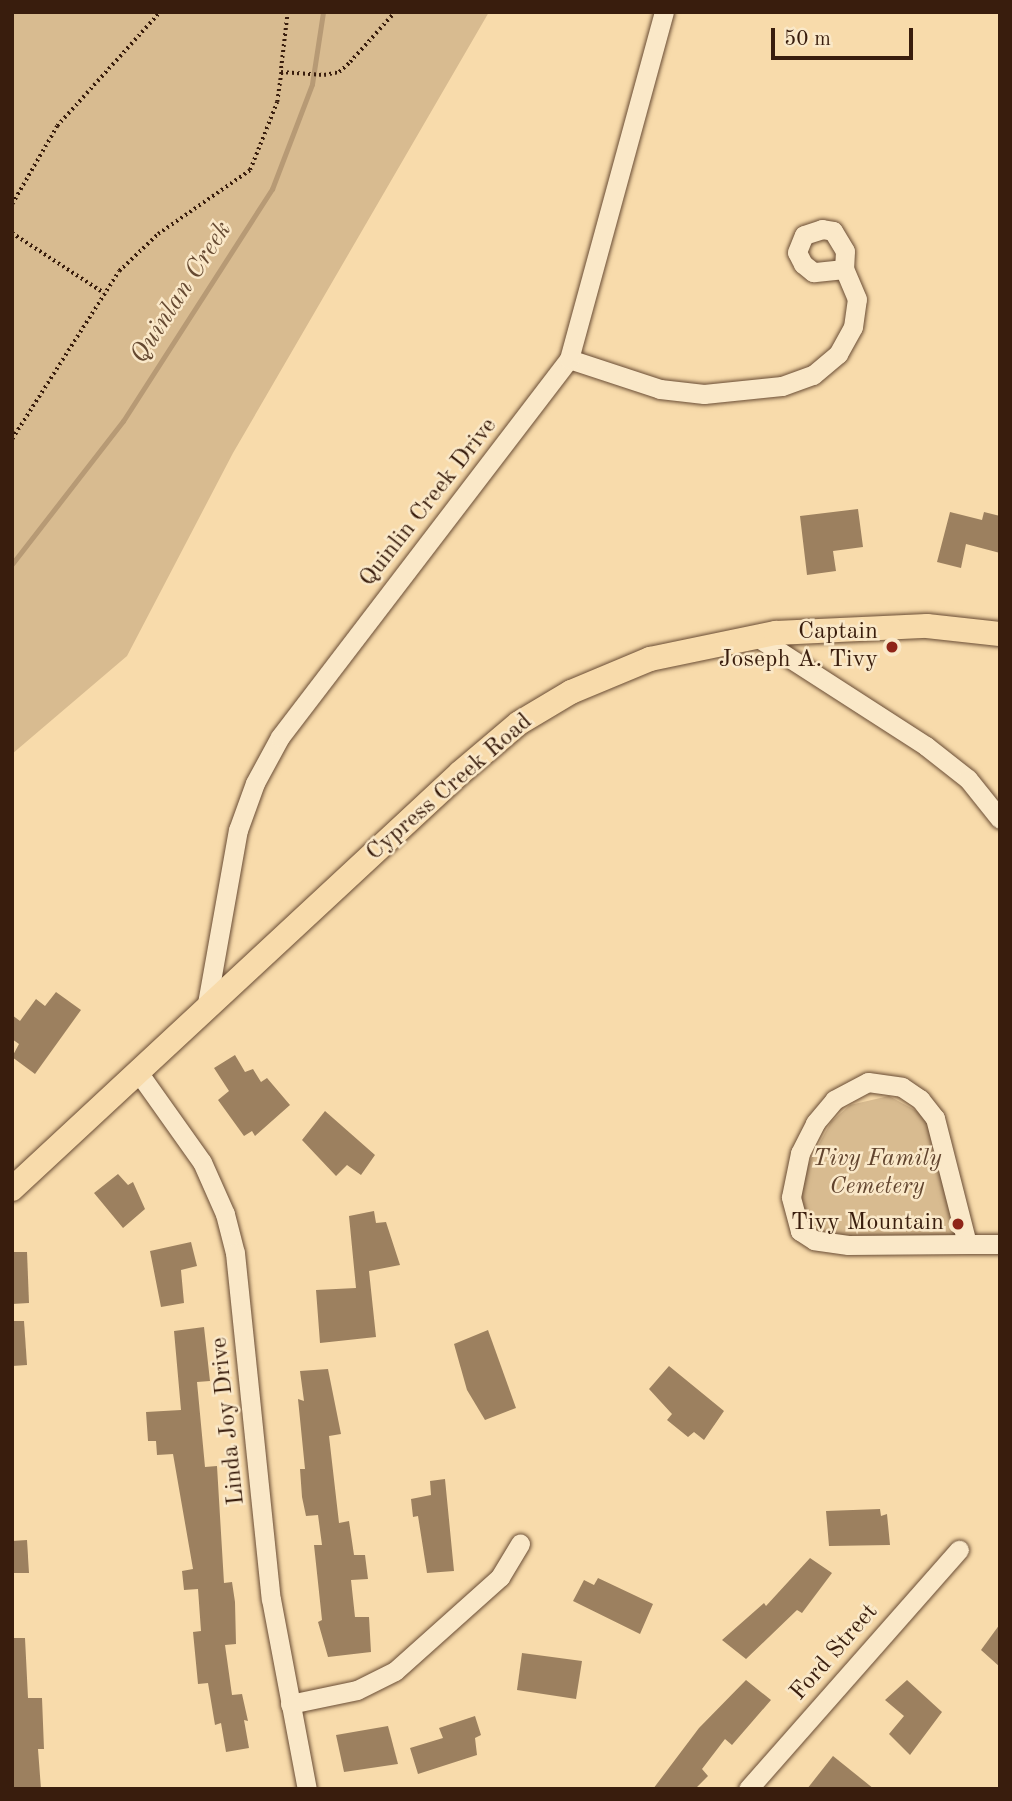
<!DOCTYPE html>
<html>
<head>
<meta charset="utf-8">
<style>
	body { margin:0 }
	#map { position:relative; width:1012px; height:1801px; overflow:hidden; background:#f8dbab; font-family:"Old Standard TT",serif }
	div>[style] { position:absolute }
	.green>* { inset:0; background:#d8bb90 }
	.stream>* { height:5px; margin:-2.5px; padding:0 2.5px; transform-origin:2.5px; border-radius:2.5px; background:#b79a75 }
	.building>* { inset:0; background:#9c805f }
	.path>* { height:3.5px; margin-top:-1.75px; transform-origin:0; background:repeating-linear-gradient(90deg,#391d0d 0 2px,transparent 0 5.5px) }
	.roads { filter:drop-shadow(0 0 2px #694c34) drop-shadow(0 0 2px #694c34) }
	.minor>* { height:19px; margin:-9.5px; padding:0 9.5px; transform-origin:9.5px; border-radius:9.5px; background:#fae8c8 }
	.major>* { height:24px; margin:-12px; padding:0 12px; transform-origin:12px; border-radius:12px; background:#f8dbab }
	.dots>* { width:19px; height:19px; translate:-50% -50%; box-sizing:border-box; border:4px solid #fae8c8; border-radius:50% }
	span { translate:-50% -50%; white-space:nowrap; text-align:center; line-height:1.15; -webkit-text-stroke:5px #fae8c8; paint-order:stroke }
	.street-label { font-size:24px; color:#391d0d }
	.poi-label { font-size:24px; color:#391d0d }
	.right { translate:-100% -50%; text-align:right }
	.park-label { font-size:24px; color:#61442e; font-style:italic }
	.water-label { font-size:26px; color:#654931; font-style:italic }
	.frame { position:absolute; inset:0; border:14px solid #391d0d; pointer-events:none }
	.scale { position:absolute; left:771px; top:28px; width:142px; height:32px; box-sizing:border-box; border:4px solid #391d0d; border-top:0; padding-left:9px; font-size:21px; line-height:24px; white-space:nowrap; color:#391d0d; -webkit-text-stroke:5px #fae8c8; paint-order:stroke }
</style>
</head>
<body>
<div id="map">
	<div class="green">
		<div style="clip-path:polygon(12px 12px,489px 12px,233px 453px,127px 656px,12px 754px)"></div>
		<div style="clip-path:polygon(889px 1096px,922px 1114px,931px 1132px,957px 1238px,867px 1241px,827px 1234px,805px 1217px,799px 1196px,805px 1170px,831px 1122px,850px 1105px)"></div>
	</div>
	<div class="stream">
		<div style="left:12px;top:564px;width:181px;rotate:-52.2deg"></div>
		<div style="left:123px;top:421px;width:276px;rotate:-57.3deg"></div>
		<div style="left:272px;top:189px;width:112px;rotate:-69.1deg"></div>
		<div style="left:312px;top:84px;width:73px;rotate:-81.3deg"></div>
	</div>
	<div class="building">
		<div style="clip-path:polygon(858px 509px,863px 547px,833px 551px,836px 571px,807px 575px,800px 516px)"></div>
		<div style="clip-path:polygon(950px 512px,982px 520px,984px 512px,1000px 516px,1000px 553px,966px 544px,961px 568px,937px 562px)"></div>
		<div style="clip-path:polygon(56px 992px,81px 1010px,35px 1074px,12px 1057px,19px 1044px,12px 1039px,12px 1015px,20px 1021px,36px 999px,45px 1006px)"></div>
		<div style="clip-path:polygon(235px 1055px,245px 1072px,253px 1069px,261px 1082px,267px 1078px,290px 1105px,255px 1136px,252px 1131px,244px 1136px,218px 1100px,229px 1091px,214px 1068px)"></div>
		<div style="clip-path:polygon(325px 1111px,375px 1155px,361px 1175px,347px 1165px,336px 1176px,302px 1140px)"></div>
		<div style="clip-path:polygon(118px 1174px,128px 1185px,133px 1182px,145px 1209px,123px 1228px,94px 1193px)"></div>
		<div style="clip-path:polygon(374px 1211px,376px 1223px,386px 1222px,400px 1265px,369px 1271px,376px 1337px,320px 1343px,316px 1290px,356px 1288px,349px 1216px)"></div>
		<div style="clip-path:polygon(191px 1242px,197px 1266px,181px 1270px,184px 1303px,161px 1307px,150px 1251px)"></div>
		<div style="clip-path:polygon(12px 1252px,27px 1252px,29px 1303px,12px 1304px)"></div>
		<div style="clip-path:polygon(12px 1321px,24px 1321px,27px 1365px,12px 1366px)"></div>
		<div style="clip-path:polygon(204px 1327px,210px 1381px,197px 1382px,205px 1467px,217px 1466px,224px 1583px,232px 1582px,235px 1602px,236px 1644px,225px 1645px,232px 1695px,242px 1694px,248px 1721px,244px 1720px,249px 1748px,226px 1752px,221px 1723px,215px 1725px,208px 1683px,198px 1684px,193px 1632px,201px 1631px,198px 1589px,184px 1590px,182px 1571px,193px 1569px,173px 1454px,157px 1455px,156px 1441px,148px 1441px,146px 1412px,181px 1410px,174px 1331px)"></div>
		<div style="clip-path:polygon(488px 1330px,516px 1408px,485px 1420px,467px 1390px,454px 1344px)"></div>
		<div style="clip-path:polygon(669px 1366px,724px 1411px,704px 1440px,694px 1432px,688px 1437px,667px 1420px,672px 1414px,649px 1389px)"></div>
		<div style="clip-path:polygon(328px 1369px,341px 1434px,329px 1436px,339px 1523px,349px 1521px,354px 1555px,365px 1555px,368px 1579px,351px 1580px,355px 1617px,369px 1617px,371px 1652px,328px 1657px,318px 1622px,322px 1620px,314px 1545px,322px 1545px,318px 1515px,306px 1516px,302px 1497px,300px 1469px,305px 1469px,298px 1399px,304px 1401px,300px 1371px)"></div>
		<div style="clip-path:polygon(445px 1479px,454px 1571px,427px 1573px,418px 1516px,413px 1517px,411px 1499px,431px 1495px,430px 1481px)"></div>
		<div style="clip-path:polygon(880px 1509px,881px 1516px,887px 1514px,890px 1545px,829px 1546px,826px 1511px)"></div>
		<div style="clip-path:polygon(27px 1540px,29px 1573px,12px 1573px,12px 1541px)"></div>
		<div style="clip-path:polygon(810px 1558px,832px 1573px,802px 1613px,797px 1610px,746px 1659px,722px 1640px,764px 1603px,766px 1606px)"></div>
		<div style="clip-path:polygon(598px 1578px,653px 1604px,640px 1634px,573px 1601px,584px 1580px,594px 1585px)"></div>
		<div style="clip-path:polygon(1000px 1624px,1000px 1667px,981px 1650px)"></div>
		<div style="clip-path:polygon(12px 1638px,25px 1638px,28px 1698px,42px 1698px,44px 1749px,38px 1749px,41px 1789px,12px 1789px)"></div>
		<div style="clip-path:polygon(522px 1653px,582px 1661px,576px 1699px,517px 1690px)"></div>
		<div style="clip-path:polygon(746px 1680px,771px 1700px,732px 1745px,725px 1739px,702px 1769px,708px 1776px,695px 1789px,653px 1789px,699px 1728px)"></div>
		<div style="clip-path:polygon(907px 1680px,942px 1712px,910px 1755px,889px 1734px,904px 1716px,885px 1700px)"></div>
		<div style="clip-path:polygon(475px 1716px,481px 1735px,475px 1738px,477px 1755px,418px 1774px,410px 1748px,443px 1738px,439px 1728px)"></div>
		<div style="clip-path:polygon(388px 1726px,398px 1764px,344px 1772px,336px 1735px)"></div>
		<div style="clip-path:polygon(833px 1756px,874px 1789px,807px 1789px)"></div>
	</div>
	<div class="path">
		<div style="left:288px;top:12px;width:60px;rotate:96.7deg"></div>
		<div style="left:281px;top:72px;width:43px;rotate:4deg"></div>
		<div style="left:324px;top:75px;width:15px;rotate:-11deg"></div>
		<div style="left:339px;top:72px;width:15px;rotate:-42deg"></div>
		<div style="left:350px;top:62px;width:67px;rotate:-48deg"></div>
		<div style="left:12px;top:204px;width:90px;rotate:-60deg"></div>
		<div style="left:57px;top:126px;width:154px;rotate:-47.9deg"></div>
		<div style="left:12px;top:233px;width:110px;rotate:33.1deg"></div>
		<div style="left:12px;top:439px;width:199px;rotate:-57.5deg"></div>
		<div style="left:119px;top:271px;width:54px;rotate:-43.5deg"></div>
		<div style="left:158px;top:234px;width:112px;rotate:-34.8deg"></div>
		<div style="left:250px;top:170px;width:73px;rotate:-68.3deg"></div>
		<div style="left:277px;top:102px;width:30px;rotate:-82deg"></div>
	</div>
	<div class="roads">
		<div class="minor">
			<div style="left:822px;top:229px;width:11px;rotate:10deg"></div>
			<div style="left:833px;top:231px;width:23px;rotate:59deg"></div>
			<div style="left:845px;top:251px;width:18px;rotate:93deg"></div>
			<div style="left:844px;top:269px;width:31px;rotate:174deg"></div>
			<div style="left:813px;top:272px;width:13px;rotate:-141deg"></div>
			<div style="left:803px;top:264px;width:13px;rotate:-117deg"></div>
			<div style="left:797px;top:252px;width:18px;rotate:-68deg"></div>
			<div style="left:804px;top:235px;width:19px;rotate:-18deg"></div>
			<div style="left:569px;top:359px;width:96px;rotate:18.2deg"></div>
			<div style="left:660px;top:389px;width:44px;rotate:6.5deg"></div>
			<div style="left:704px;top:394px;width:78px;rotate:-5.9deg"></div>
			<div style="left:782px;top:386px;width:33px;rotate:-20deg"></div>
			<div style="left:813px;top:375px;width:33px;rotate:-40deg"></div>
			<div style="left:838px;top:354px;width:31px;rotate:-61deg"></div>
			<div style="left:853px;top:327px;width:28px;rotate:-82deg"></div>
			<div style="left:857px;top:299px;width:33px;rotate:-113deg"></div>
			<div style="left:757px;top:637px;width:201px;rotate:32.8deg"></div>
			<div style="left:926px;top:746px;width:53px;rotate:38.2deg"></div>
			<div style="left:968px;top:779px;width:51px;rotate:51.3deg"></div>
			<div style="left:206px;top:1009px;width:182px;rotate:-79.9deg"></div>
			<div style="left:238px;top:830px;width:50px;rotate:-70.1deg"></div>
			<div style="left:255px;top:783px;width:52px;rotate:-61.5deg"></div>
			<div style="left:280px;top:737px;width:476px;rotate:-52.6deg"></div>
			<div style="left:569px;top:359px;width:360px;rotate:-74.7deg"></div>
			<div style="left:138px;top:1072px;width:110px;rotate:54.6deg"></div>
			<div style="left:202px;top:1162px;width:57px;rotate:66.1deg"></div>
			<div style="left:225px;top:1214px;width:40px;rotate:75.6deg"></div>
			<div style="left:235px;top:1253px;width:348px;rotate:84.1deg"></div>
			<div style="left:271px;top:1599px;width:193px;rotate:79.3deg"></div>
			<div style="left:868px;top:1082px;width:34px;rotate:8deg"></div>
			<div style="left:902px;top:1087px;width:22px;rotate:34deg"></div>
			<div style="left:920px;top:1099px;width:24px;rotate:52deg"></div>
			<div style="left:935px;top:1118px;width:130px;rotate:75.7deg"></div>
			<div style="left:967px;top:1244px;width:119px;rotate:179.5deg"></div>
			<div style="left:848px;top:1245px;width:34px;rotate:-172deg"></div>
			<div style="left:814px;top:1240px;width:17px;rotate:-147deg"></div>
			<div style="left:800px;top:1231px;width:35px;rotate:-105deg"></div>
			<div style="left:791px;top:1197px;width:45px;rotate:-78.4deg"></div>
			<div style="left:800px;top:1153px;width:34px;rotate:-63deg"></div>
			<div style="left:815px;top:1123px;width:30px;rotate:-50deg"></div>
			<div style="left:834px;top:1100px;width:38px;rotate:-28deg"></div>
			<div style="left:967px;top:1244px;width:33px"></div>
			<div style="left:290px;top:1704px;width:68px;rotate:-11.8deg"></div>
			<div style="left:357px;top:1690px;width:42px;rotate:-26.6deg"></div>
			<div style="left:395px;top:1671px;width:141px;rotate:-41.8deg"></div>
			<div style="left:500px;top:1577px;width:39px;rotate:-59deg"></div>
			<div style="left:748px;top:1789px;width:319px;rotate:-48.6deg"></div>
		</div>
		<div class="major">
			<div style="left:12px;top:1189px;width:611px;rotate:-42.88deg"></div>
			<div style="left:460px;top:773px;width:77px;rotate:-40.3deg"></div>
			<div style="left:519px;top:723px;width:61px;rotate:-30.8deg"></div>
			<div style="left:571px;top:692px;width:86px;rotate:-22.7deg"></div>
			<div style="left:650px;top:659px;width:129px;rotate:-11.7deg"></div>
			<div style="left:776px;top:633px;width:151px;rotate:-2.7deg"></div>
			<div style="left:927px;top:626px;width:73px;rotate:6.3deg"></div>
		</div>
	</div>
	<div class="dots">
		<div style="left:892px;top:647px;background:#8f2418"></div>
		<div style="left:958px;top:1224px;background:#8f2418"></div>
	</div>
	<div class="street-label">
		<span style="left:429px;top:503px;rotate:-52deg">Quinlin Creek Drive</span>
		<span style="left:450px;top:788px;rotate:-41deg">Cypress Creek Road</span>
		<span style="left:229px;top:1421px;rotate:-96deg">Linda Joy Drive</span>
		<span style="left:835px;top:1653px;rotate:-49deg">Ford Street</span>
	</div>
	<div class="poi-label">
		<span class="right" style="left:878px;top:647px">Captain<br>Joseph A. Tivy</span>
		<span class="right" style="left:944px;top:1224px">Tivy Mountain</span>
	</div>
	<div class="park-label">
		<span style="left:877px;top:1174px">Tivy Family<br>Cemetery</span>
	</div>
	<div class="water-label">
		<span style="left:182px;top:293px;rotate:-57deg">Quinlan Creek</span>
	</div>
	<div class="frame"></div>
	<div class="scale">50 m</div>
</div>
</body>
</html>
